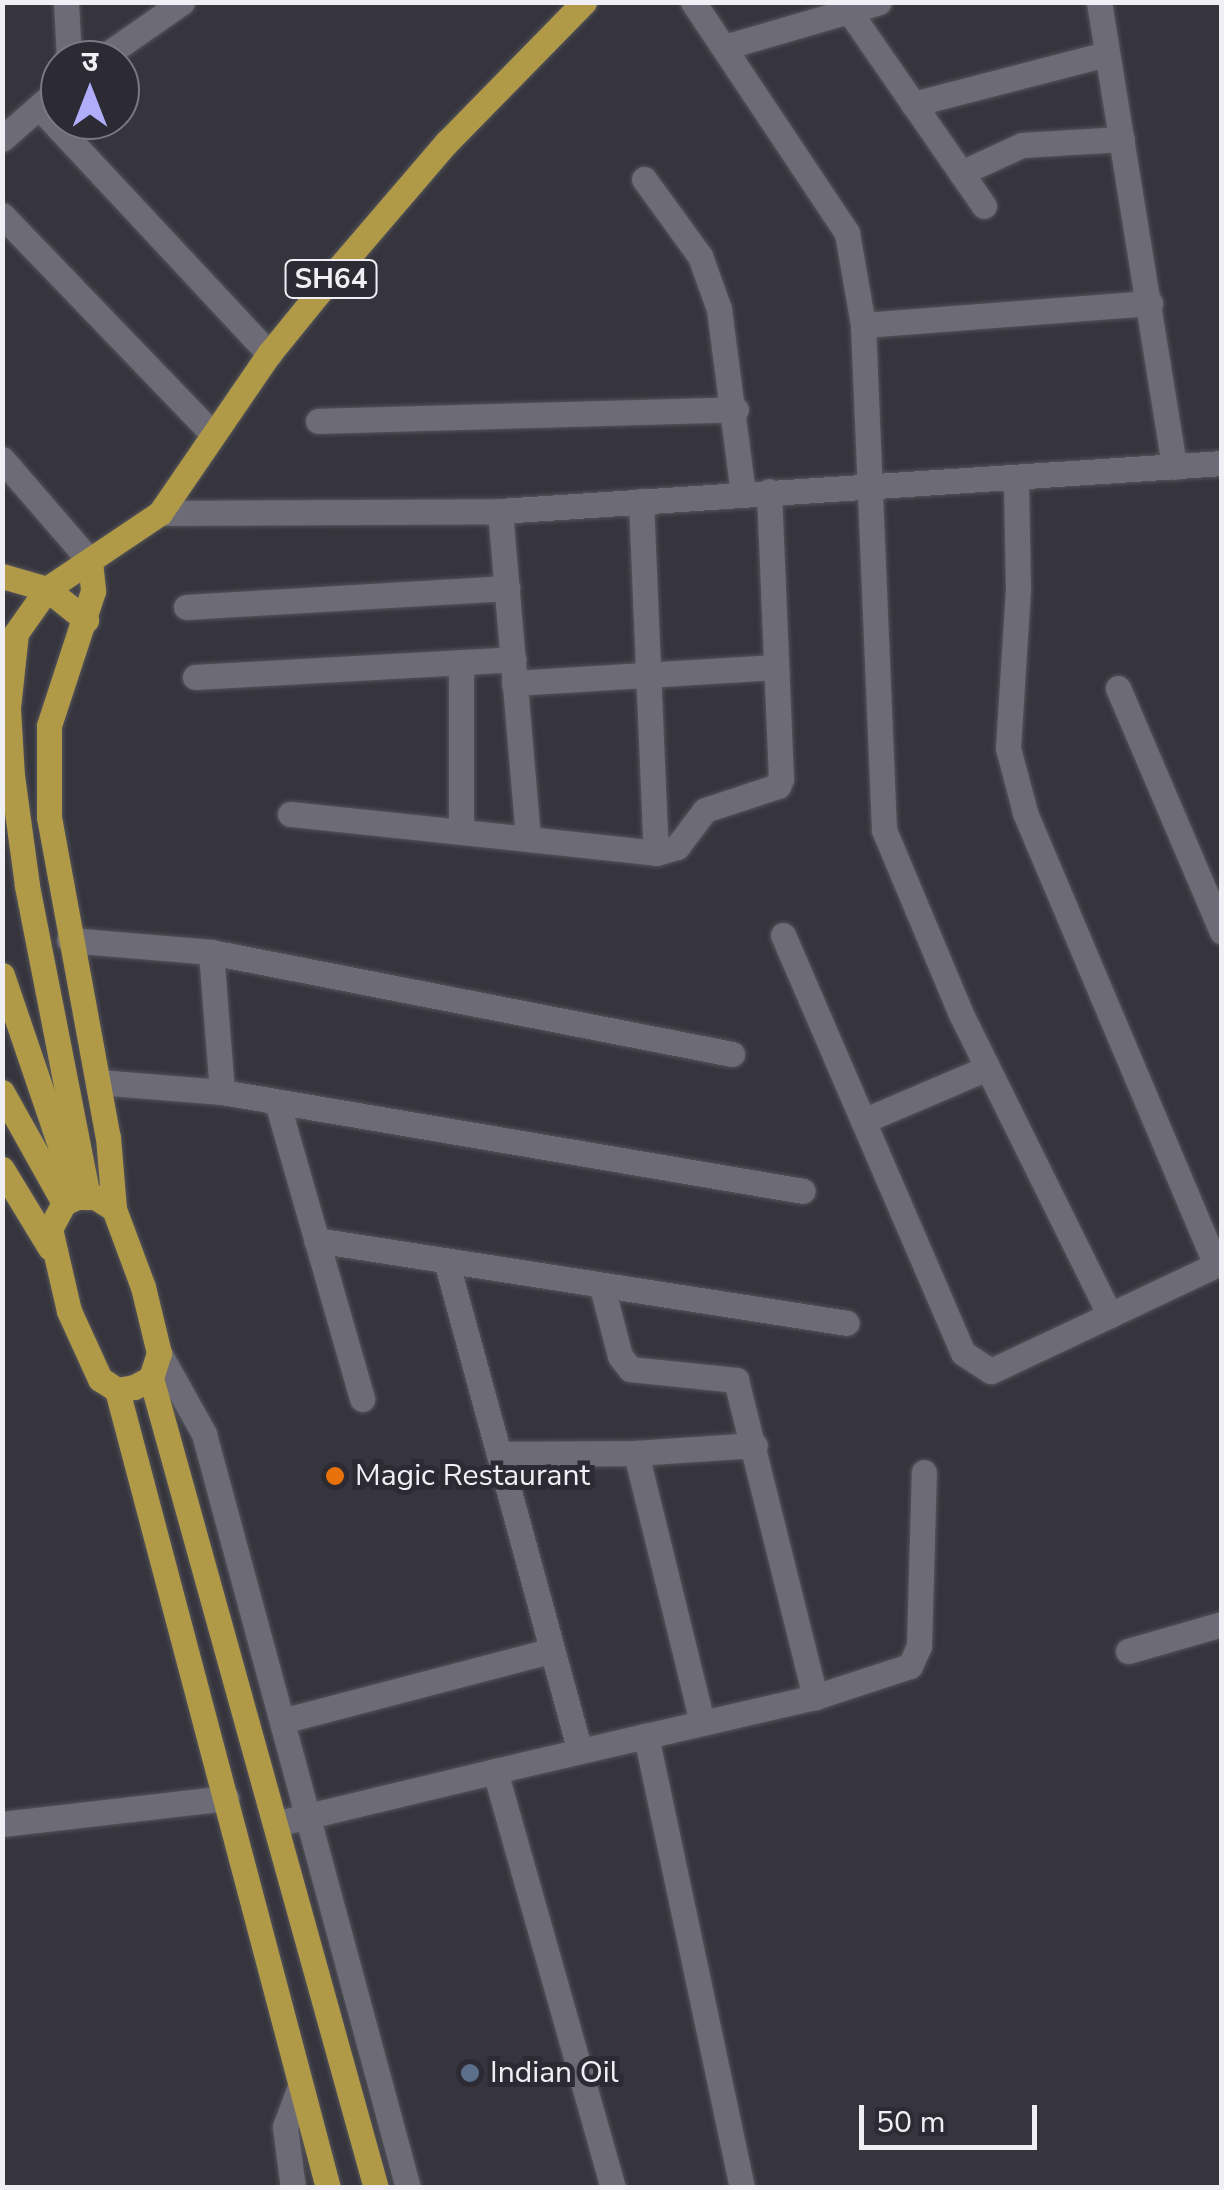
<!DOCTYPE html>
<html>
<head>
<meta charset="utf-8">
<style>
	body { margin:0 }
	#map { position:relative; width:1224px; height:2190px; overflow:hidden; background:#36353d; font-family:"Nunito Sans","Noto Sans Devanagari",sans-serif }
	div>[style] { position:absolute }
	.roads { filter:drop-shadow(0 0 2px #54535a) drop-shadow(0 0 2px #54535a) }
	.minor>* { height:25px; margin:-12.5px; padding:0 12.5px; transform-origin:12.5px; border-radius:12.5px; background:#6d6c76 }
	.tertiary>* { height:25px; margin:-12.5px; padding:0 12.5px; transform-origin:12.5px; border-radius:12.5px; background:#6d6c76 }
	.primary>* { height:25px; margin:-12.5px; padding:0 12.5px; transform-origin:12.5px; border-radius:12.5px; background:#b09a47 }
	.dots>* { width:28px; height:28px; translate:-50% -50%; box-sizing:border-box; border:5px solid #2c2b33; border-radius:50% }
	span { translate:-50% -50%; white-space:nowrap; text-align:center; line-height:1.15; -webkit-text-stroke:10px #2c2b33; paint-order:stroke }
	.shield-label span { padding:2px 8px; background:#2c2b33; border:2px solid; border-radius:8px; -webkit-text-stroke-width:0 }
	.shield-label { font-size:28px; color:#f0eff5; font-weight:700 }
	.poi-label { font-size:30px; color:#f0eff5 }
	.left { translate:0 -50%; text-align:left }
	.frame { position:absolute; inset:0; border:5px solid #f0eff5; pointer-events:none }
	.north { position:absolute; left:40px; top:40px; width:100px; height:100px; box-sizing:border-box; background:#2c2b33; border:2px solid #7a7981; border-radius:50%; rotate:0deg; font-size:28px; font-weight:700; line-height:40px; text-align:center; color:#f0eff5 }
	.north::after { content:''; display:block; margin:auto; width:35px; height:45px; background:#b0aefa; clip-path:polygon(50% 0,100% 100%,50% 72%,0 100%) }
	.scale { position:absolute; left:859px; top:2105px; width:178px; height:45px; box-sizing:border-box; border:5px solid #f0eff5; border-top:0; padding-left:12px; font-size:30px; line-height:35px; white-space:nowrap; color:#f0eff5; -webkit-text-stroke:8px #2c2b33; paint-order:stroke }
</style>
</head>
<body>
<div id="map">
	<div class="roads">
		<div class="minor">
			<div style="left:66px;top:2px;width:58px;rotate:87deg"></div>
			<div style="left:693px;top:2px;width:278px;rotate:56.3deg"></div>
			<div style="left:847px;top:233px;width:93px;rotate:80.1deg"></div>
			<div style="left:863px;top:325px;width:505px;rotate:87.62deg"></div>
			<div style="left:884px;top:830px;width:199px;rotate:67.3deg"></div>
			<div style="left:961px;top:1014px;width:336px;rotate:63.7deg"></div>
			<div style="left:1110px;top:1315px;width:117px;rotate:-25.3deg"></div>
			<div style="left:1216px;top:1265px;width:492px;rotate:-112.9deg"></div>
			<div style="left:1025px;top:812px;width:66px;rotate:-104.9deg"></div>
			<div style="left:1008px;top:748px;width:160px;rotate:-86.4deg"></div>
			<div style="left:1018px;top:588px;width:108px;rotate:-91.1deg"></div>
			<div style="left:1099px;top:2px;width:471px;rotate:80.8deg"></div>
			<div style="left:849px;top:11px;width:237px;rotate:55.3deg"></div>
			<div style="left:728px;top:46px;width:157px;rotate:-16.2deg"></div>
			<div style="left:99px;top:60px;width:101px;rotate:-34.9deg"></div>
			<div style="left:913px;top:104px;width:200px;rotate:-14.5deg"></div>
			<div style="left:39px;top:107px;width:338px;rotate:47deg"></div>
			<div style="left:2px;top:139px;width:77px;rotate:-41.3deg"></div>
			<div style="left:961px;top:173px;width:67px;rotate:-24.7deg"></div>
			<div style="left:1022px;top:145px;width:100px;rotate:-3.4deg"></div>
			<div style="left:644px;top:179px;width:95px;rotate:54deg"></div>
			<div style="left:700px;top:256px;width:56px;rotate:70.3deg"></div>
			<div style="left:719px;top:309px;width:186px;rotate:82.6deg"></div>
			<div style="left:2px;top:215px;width:303px;rotate:46.1deg"></div>
			<div style="left:863px;top:325px;width:288px;rotate:-4.4deg"></div>
			<div style="left:318px;top:421px;width:418px;rotate:-1.6deg"></div>
			<div style="left:2px;top:459px;width:135px;rotate:49.2deg"></div>
			<div style="left:641px;top:501px;width:352px;rotate:87.6deg"></div>
			<div style="left:500px;top:511px;width:329px;rotate:85.1deg"></div>
			<div style="left:528px;top:839px;width:129px;rotate:6.2deg"></div>
			<div style="left:656px;top:853px;width:22px;rotate:-16deg"></div>
			<div style="left:677px;top:847px;width:46px;rotate:-52.9deg"></div>
			<div style="left:705px;top:810px;width:77px;rotate:-18.2deg"></div>
			<div style="left:778px;top:786px;width:8px;rotate:-67deg"></div>
			<div style="left:781px;top:779px;width:288px;rotate:-92.4deg"></div>
			<div style="left:160px;top:513px;width:340px;rotate:-0.3deg"></div>
			<div style="left:500px;top:511px;width:724px;rotate:-3.8deg"></div>
			<div style="left:186px;top:607px;width:322px;rotate:-3.4deg"></div>
			<div style="left:461px;top:662px;width:170px;rotate:90deg"></div>
			<div style="left:195px;top:677px;width:319px;rotate:-3.2deg"></div>
			<div style="left:514px;top:683px;width:262px;rotate:-3.5deg"></div>
			<div style="left:1118px;top:688px;width:265px;rotate:66.9deg"></div>
			<div style="left:290px;top:814px;width:239px;rotate:6deg"></div>
			<div style="left:783px;top:935px;width:455px;rotate:66.7deg"></div>
			<div style="left:963px;top:1353px;width:33px;rotate:33deg"></div>
			<div style="left:991px;top:1371px;width:132px;rotate:-25.2deg"></div>
			<div style="left:69px;top:940px;width:143px;rotate:4.8deg"></div>
			<div style="left:211px;top:952px;width:531px;rotate:11.08deg"></div>
			<div style="left:211px;top:952px;width:140px;rotate:85.5deg"></div>
			<div style="left:98px;top:1082px;width:124px;rotate:4.6deg"></div>
			<div style="left:222px;top:1092px;width:589px;rotate:9.67deg"></div>
			<div style="left:277px;top:1102px;width:309px;rotate:74deg"></div>
			<div style="left:863px;top:1121px;width:135px;rotate:-23.1deg"></div>
			<div style="left:316px;top:1240px;width:537px;rotate:8.88deg"></div>
			<div style="left:447px;top:1264px;width:502px;rotate:74.74deg"></div>
			<div style="left:602px;top:1287px;width:71px;rotate:75.4deg"></div>
			<div style="left:620px;top:1356px;width:16px;rotate:52deg"></div>
			<div style="left:630px;top:1369px;width:107px;rotate:5.9deg"></div>
			<div style="left:736px;top:1380px;width:327px;rotate:76deg"></div>
			<div style="left:499px;top:1454px;width:137px;rotate:-0.4deg"></div>
			<div style="left:1128px;top:1651px;width:98px;rotate:-16deg"></div>
			<div style="left:286px;top:1720px;width:275px;rotate:-14.7deg"></div>
			<div style="left:702px;top:1722px;width:277px;rotate:-103.8deg"></div>
			<div style="left:636px;top:1453px;width:119px;rotate:-3.8deg"></div>
			<div style="left:646px;top:1736px;width:173px;rotate:-13deg"></div>
			<div style="left:815px;top:1697px;width:100px;rotate:-18.1deg"></div>
			<div style="left:910px;top:1666px;width:22px;rotate:-66deg"></div>
			<div style="left:919px;top:1646px;width:174px;rotate:-88.4deg"></div>
			<div style="left:495px;top:1771px;width:155px;rotate:-13.1deg"></div>
			<div style="left:646px;top:1736px;width:462px;rotate:78deg"></div>
			<div style="left:2px;top:1824px;width:226px;rotate:-6.6deg"></div>
			<div style="left:275px;top:1824px;width:226px;rotate:-13.5deg"></div>
			<div style="left:495px;top:1771px;width:433px;rotate:74.2deg"></div>
		</div>
		<div class="tertiary">
			<div style="left:159px;top:1353px;width:93px;rotate:60.9deg"></div>
			<div style="left:204px;top:1434px;width:781px;rotate:74.86deg"></div>
			<div style="left:293px;top:2188px;width:62px;rotate:-97.5deg"></div>
			<div style="left:285px;top:2127px;width:40px;rotate:-69.8deg"></div>
		</div>
		<div class="primary">
			<div style="left:90px;top:561px;width:30px;rotate:84deg"></div>
			<div style="left:93px;top:591px;width:142px;rotate:108.1deg"></div>
			<div style="left:49px;top:726px;width:91px;rotate:90deg"></div>
			<div style="left:49px;top:817px;width:325px;rotate:79.6deg"></div>
			<div style="left:108px;top:1137px;width:72px;rotate:85.2deg"></div>
			<div style="left:2px;top:576px;width:47px;rotate:16.1deg"></div>
			<div style="left:47px;top:589px;width:50px;rotate:38.5deg"></div>
			<div style="left:2px;top:975px;width:214px;rotate:71.2deg"></div>
			<div style="left:2px;top:1092px;width:127px;rotate:60.8deg"></div>
			<div style="left:2px;top:1169px;width:92px;rotate:58.7deg"></div>
			<div style="left:77px;top:1197px;width:18px"></div>
			<div style="left:95px;top:1197px;width:22px;rotate:32deg"></div>
			<div style="left:114px;top:1209px;width:83px;rotate:69.6deg"></div>
			<div style="left:143px;top:1287px;width:68px;rotate:76.4deg"></div>
			<div style="left:159px;top:1353px;width:26px;rotate:108deg"></div>
			<div style="left:151px;top:1378px;width:19px;rotate:152deg"></div>
			<div style="left:134px;top:1387px;width:17px;rotate:170deg"></div>
			<div style="left:117px;top:1390px;width:20px;rotate:-147deg"></div>
			<div style="left:100px;top:1379px;width:75px;rotate:-114.5deg"></div>
			<div style="left:69px;top:1311px;width:84px;rotate:-103deg"></div>
			<div style="left:50px;top:1229px;width:30px;rotate:-62deg"></div>
			<div style="left:64px;top:1203px;width:14px;rotate:-25deg"></div>
			<div style="left:88px;top:1197px;width:318px;rotate:-101.1deg"></div>
			<div style="left:27px;top:885px;width:110px;rotate:-97.8deg"></div>
			<div style="left:12px;top:776px;width:68px;rotate:-93.4deg"></div>
			<div style="left:8px;top:708px;width:75px;rotate:-83.9deg"></div>
			<div style="left:16px;top:633px;width:54px;rotate:-54.8deg"></div>
			<div style="left:47px;top:589px;width:136px;rotate:-33.9deg"></div>
			<div style="left:160px;top:513px;width:193px;rotate:-55.6deg"></div>
			<div style="left:269px;top:354px;width:109px;rotate:-50.9deg"></div>
			<div style="left:338px;top:269px;width:167px;rotate:-49.4deg"></div>
			<div style="left:447px;top:142px;width:196px;rotate:-45.6deg"></div>
			<div style="left:151px;top:1378px;width:841px;rotate:74.48deg"></div>
			<div style="left:117px;top:1390px;width:825px;rotate:75.19deg"></div>
		</div>
	</div>
	<div class="dots">
		<div style="left:335px;top:1476px;background:#e8710a"></div>
		<div style="left:470px;top:2073px;background:#5c6f8a"></div>
	</div>
	<div class="shield-label">
		<span style="left:331px;top:279px">SH64</span>
	</div>
	<div class="poi-label">
		<span class="left" style="left:355px;top:1476px">Magic Restaurant</span>
		<span class="left" style="left:490px;top:2073px">Indian Oil</span>
	</div>
	<div class="frame"></div>
	<div class="north">उ</div>
	<div class="scale">50 m</div>
</div>
</body>
</html>
